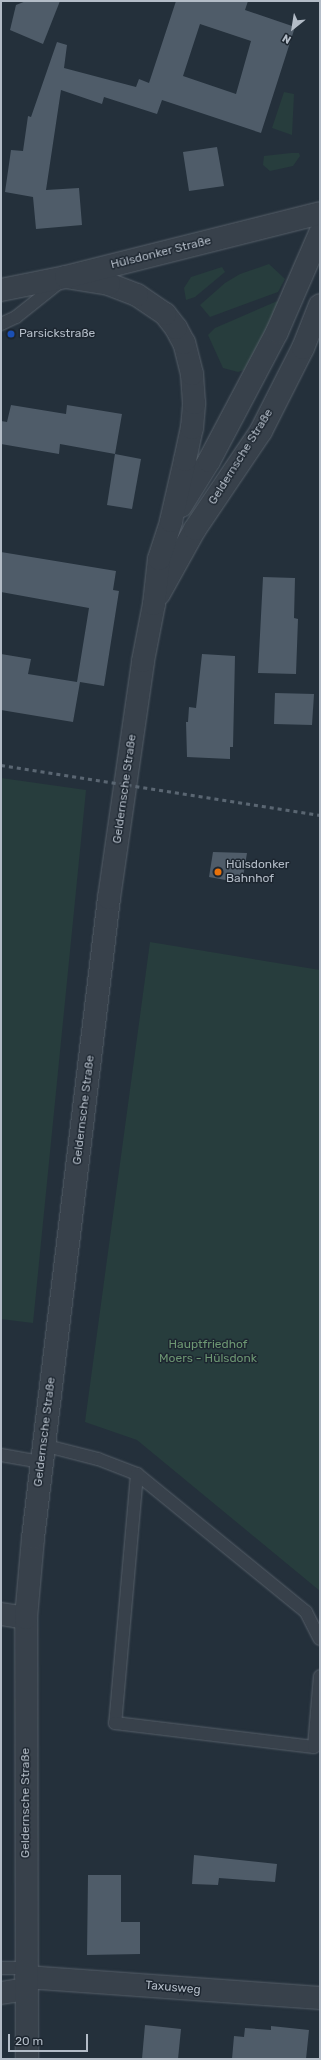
<!DOCTYPE html>
<html>
<head>
<meta charset="utf-8">
<style>
	body { margin:0 }
	#map { position:relative; width:321px; height:2060px; overflow:hidden; background:#24303b; font-family:Rubik,sans-serif }
	div>[style] { position:absolute }
	.green>* { inset:0; background:#273d3d }
	.building>* { inset:0; background:#4f5c69 }
	.roads { filter:drop-shadow(0 0 1px #565f69) drop-shadow(0 0 1px #565f69) }
	.service>* { height:12px; margin:-6px; padding:0 6px; transform-origin:6px; border-radius:6px; background:#38414b }
	.minor>* { height:22px; margin:-11px; padding:0 11px; transform-origin:11px; border-radius:11px; background:#38414b }
	.tertiary>* { height:22px; margin:-11px; padding:0 11px; transform-origin:11px; border-radius:11px; background:#38414b }
	.rail>* { height:3px; margin-top:-1.5px; transform-origin:0; background:repeating-linear-gradient(90deg,#5a6672 0 4px,transparent 0 8px) }
	.dots>* { width:11px; height:11px; translate:-50% -50%; box-sizing:border-box; border:2px solid #1d2630; border-radius:50% }
	span { translate:-50% -50%; white-space:nowrap; text-align:center; line-height:1.15; -webkit-text-stroke:3px #1d2630; paint-order:stroke }
	.street-label { font-size:12px; color:#b3bcc7 }
	.poi-label { font-size:12px; color:#b3bcc7 }
	.left { translate:0 -50%; text-align:left }
	.park-label { font-size:12px; color:#6c9672 }
	.frame { position:absolute; inset:0; border:2px solid #b3bcc7; pointer-events:none }
	.north { position:absolute; left:273px; top:8px; width:40px; height:40px; -webkit-text-stroke:3px #1d2630; paint-order:stroke; rotate:210deg; font-size:11px; font-weight:700; line-height:16px; text-align:center; color:#b3bcc7 }
	.north::after { content:''; display:block; margin:auto; width:14px; height:18px; background:#b3bcc7; clip-path:polygon(50% 0,100% 100%,50% 72%,0 100%) }
	.scale { position:absolute; left:8px; top:2034px; width:80px; height:18px; box-sizing:border-box; border:2px solid #b3bcc7; border-top:0; padding-left:5px; font-size:12px; line-height:14px; white-space:nowrap; color:#b3bcc7; -webkit-text-stroke:3px #1d2630; paint-order:stroke }
</style>
</head>
<body>
<div id="map">
	<div class="green">
		<div style="clip-path:polygon(284px 92px,294px 94px,292px 135px,272px 128px)"></div>
		<div style="clip-path:polygon(291px 153px,299px 153px,300px 156px,293px 166px,270px 171px,263px 165px,264px 156px)"></div>
		<div style="clip-path:polygon(269px 264px,285px 279px,278px 292px,210px 317px,200px 305px,225px 283px,240px 274px)"></div>
		<div style="clip-path:polygon(222px 267px,225px 272px,195px 297px,186px 300px,184px 288px,191px 277px)"></div>
		<div style="clip-path:polygon(282px 299px,247px 369px,238px 372px,223px 368px,208px 335px,215px 328px)"></div>
		<div style="clip-path:polygon(1px 778px,86px 790px,33px 1323px,1px 1319px)"></div>
		<div style="clip-path:polygon(150px 942px,320px 970px,320px 1591px,137px 1440px,85px 1422px)"></div>
	</div>
	<div class="building">
		<div style="clip-path:polygon(26px 1px,60px 1px,43px 44px,10px 30px,16px 5px)"></div>
		<div style="clip-path:polygon(evenodd,176px 1px,248px 1px,245px 10px,295px 27px,261px 133px,162px 100px,157px 114px,104px 97px,102px 104px,61px 90px,46px 190px,79px 188px,82px 225px,36px 229px,33px 197px,5px 192px,11px 150px,23px 151px,28px 116px,31px 117px,57px 42px,67px 45px,64px 68px,136px 87px,139px 79px,149px 83px,176px 1px,200px 24px,251px 41px,236px 94px,183px 76px,200px 24px)"></div>
		<div style="clip-path:polygon(217px 147px,224px 186px,189px 191px,183px 152px)"></div>
		<div style="clip-path:polygon(11px 405px,66px 414px,67px 405px,122px 414px,115px 454px,60px 444px,59px 454px,1px 444px,1px 421px,7px 422px)"></div>
		<div style="clip-path:polygon(115px 454px,141px 459px,132px 509px,107px 505px)"></div>
		<div style="clip-path:polygon(1px 552px,116px 571px,113px 590px,119px 591px,104px 686px,80px 682px,73px 722px,1px 710px,1px 654px,31px 659px,28px 674px,77px 682px,89px 608px,1px 592px)"></div>
		<div style="clip-path:polygon(263px 577px,295px 578px,294px 618px,298px 619px,296px 674px,258px 673px)"></div>
		<div style="clip-path:polygon(202px 654px,235px 656px,233px 747px,230px 747px,230px 759px,187px 757px,186px 722px,188px 722px,189px 707px,196px 708px)"></div>
		<div style="clip-path:polygon(275px 693px,314px 694px,312px 725px,274px 724px)"></div>
		<div style="clip-path:polygon(213px 852px,247px 853px,242px 883px,209px 877px)"></div>
		<div style="clip-path:polygon(194px 1855px,277px 1864px,275px 1882px,219px 1878px,218px 1885px,192px 1884px)"></div>
		<div style="clip-path:polygon(88px 1875px,121px 1875px,121px 1922px,140px 1922px,140px 1954px,87px 1955px)"></div>
		<div style="clip-path:polygon(145px 2025px,181px 2029px,178px 2059px,142px 2059px)"></div>
		<div style="clip-path:polygon(271px 2026px,309px 2030px,306px 2059px,232px 2059px,234px 2036px,244px 2037px,245px 2028px,271px 2030px)"></div>
	</div>
	<div class="roads">
		<div class="service">
			<div style="left:1px;top:324px;width:17px;rotate:-25deg"></div>
			<div style="left:16px;top:317px;width:56px;rotate:-38.5deg"></div>
			<div style="left:43px;top:1445px;width:57px;rotate:14.3deg"></div>
			<div style="left:98px;top:1459px;width:42px;rotate:21deg"></div>
			<div style="left:137px;top:1474px;width:218px;rotate:39.2deg"></div>
			<div style="left:306px;top:1612px;width:30px;rotate:63deg"></div>
			<div style="left:1px;top:1455px;width:41px;rotate:9.9deg"></div>
			<div style="left:137px;top:1474px;width:250px;rotate:95deg"></div>
			<div style="left:115px;top:1723px;width:200px;rotate:6.9deg"></div>
			<div style="left:314px;top:1747px;width:71px;rotate:-85.2deg"></div>
			<div style="left:1px;top:1968px;width:25px"></div>
		</div>
		<div class="minor">
			<div style="left:181px;top:506px;width:53px;rotate:-58.1deg"></div>
			<div style="left:209px;top:461px;width:146px;rotate:-62.2deg"></div>
			<div style="left:277px;top:332px;width:108px;rotate:-66.5deg"></div>
			<div style="left:159px;top:594px;width:74px;rotate:-61deg"></div>
			<div style="left:195px;top:529px;width:118px;rotate:-56deg"></div>
			<div style="left:261px;top:431px;width:93px;rotate:-63.2deg"></div>
			<div style="left:303px;top:348px;width:46px;rotate:-68.4deg"></div>
			<div style="left:1px;top:1614px;width:25px;rotate:9deg"></div>
			<div style="left:26px;top:1977px;width:295px;rotate:4.1deg"></div>
			<div style="left:1px;top:1993px;width:25px;rotate:-9deg"></div>
			<div style="left:27px;top:2059px;width:441px;rotate:-90.1deg"></div>
			<div style="left:26px;top:1618px;width:80px;rotate:-85deg"></div>
			<div style="left:33px;top:1538px;width:644px;rotate:-83.23deg"></div>
			<div style="left:109px;top:898px;width:239px;rotate:-81.8deg"></div>
			<div style="left:143px;top:661px;width:58px;rotate:-79.1deg"></div>
			<div style="left:154px;top:604px;width:45px;rotate:-83.7deg"></div>
			<div style="left:159px;top:559px;width:40px;rotate:-72deg"></div>
			<div style="left:171px;top:521px;width:63px;rotate:-77.1deg"></div>
			<div style="left:185px;top:460px;width:33px;rotate:-78deg"></div>
			<div style="left:192px;top:428px;width:25px;rotate:-85deg"></div>
			<div style="left:194px;top:403px;width:29px;rotate:-94deg"></div>
			<div style="left:192px;top:374px;width:32px;rotate:-104deg"></div>
			<div style="left:184px;top:343px;width:17px;rotate:-118deg"></div>
			<div style="left:176px;top:328px;width:18px;rotate:-128deg"></div>
			<div style="left:165px;top:314px;width:34px;rotate:-146deg"></div>
			<div style="left:137px;top:295px;width:30px;rotate:-159deg"></div>
			<div style="left:109px;top:284px;width:44px;rotate:-170.8deg"></div>
		</div>
		<div class="tertiary">
			<div style="left:1px;top:290px;width:66px;rotate:-11.3deg"></div>
			<div style="left:66px;top:277px;width:262px;rotate:-14.1deg"></div>
		</div>
	</div>
	<div class="rail">
		<div style="left:1px;top:765px;width:323px;rotate:8.9deg"></div>
	</div>
	<div class="dots">
		<div style="left:11px;top:334px;background:#1a4fb4"></div>
		<div style="left:218px;top:872px;background:#e8710a"></div>
	</div>
	<div class="street-label">
		<span style="left:161px;top:253px;rotate:-14deg">Hülsdonker Straße</span>
		<span style="left:241px;top:457px;rotate:-58deg">Geldernsche Straße</span>
		<span style="left:125px;top:789px;rotate:-82deg">Geldernsche Straße</span>
		<span style="left:84px;top:1110px;rotate:-83deg">Geldernsche Straße</span>
		<span style="left:45px;top:1432px;rotate:-83deg">Geldernsche Straße</span>
		<span style="left:26px;top:1803px;rotate:-90deg">Geldernsche Straße</span>
		<span style="left:173px;top:1988px;rotate:5deg">Taxusweg</span>
	</div>
	<div class="poi-label">
		<span class="left" style="left:19px;top:334px">Parsickstraße</span>
		<span class="left" style="left:226px;top:872px">Hülsdonker<br>Bahnhof</span>
	</div>
	<div class="park-label">
		<span style="left:208px;top:1352px">Hauptfriedhof<br>Moers - Hülsdonk</span>
	</div>
	<div class="frame"></div>
	<div class="north">N</div>
	<div class="scale">20 m</div>
</div>
</body>
</html>
